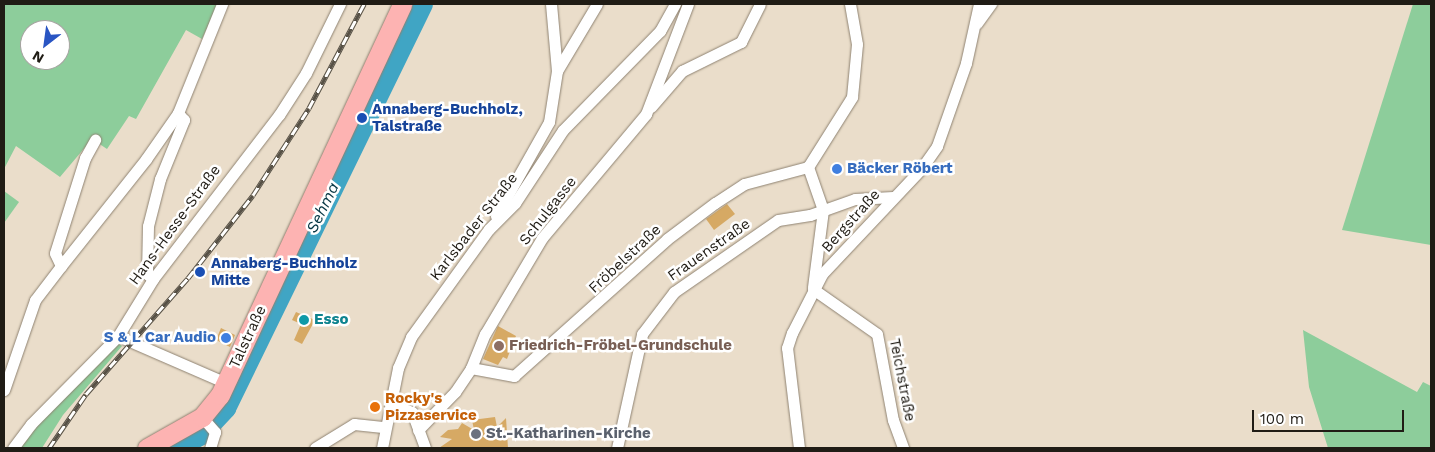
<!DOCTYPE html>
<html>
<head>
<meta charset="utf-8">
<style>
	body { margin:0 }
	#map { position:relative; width:1435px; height:452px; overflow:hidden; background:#eaddca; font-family:"Work Sans",sans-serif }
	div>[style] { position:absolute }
	.green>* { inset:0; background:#8dcd9b }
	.river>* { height:19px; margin:-9.5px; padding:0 9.5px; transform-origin:9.5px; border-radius:9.5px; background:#40a5c4 }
	.building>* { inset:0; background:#d6a964 }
	.roads { filter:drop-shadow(0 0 1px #8e8271) drop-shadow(0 0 1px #8e8271) }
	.minor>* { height:11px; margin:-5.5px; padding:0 5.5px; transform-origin:5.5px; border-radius:5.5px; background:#fff }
	.primary>* { height:19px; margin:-9.5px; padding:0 9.5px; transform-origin:9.5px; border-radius:9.5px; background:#fdb3b2 }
	.rail>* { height:5px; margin-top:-2.5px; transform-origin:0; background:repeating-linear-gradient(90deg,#fff 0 9px,#575146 0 18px); box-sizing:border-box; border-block:1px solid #575146 }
	.dots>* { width:14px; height:14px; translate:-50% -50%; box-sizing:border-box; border:2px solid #fff; border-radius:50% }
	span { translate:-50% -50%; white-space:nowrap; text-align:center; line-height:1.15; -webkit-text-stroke:5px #fff; paint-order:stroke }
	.transit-label { font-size:15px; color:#164399; font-weight:700 }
	.left { translate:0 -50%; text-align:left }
	.shop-label { font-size:15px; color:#366cbe; font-weight:700 }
	.right { translate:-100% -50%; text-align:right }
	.street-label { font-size:15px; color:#201c15 }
	.culture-label { font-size:15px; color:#0d838f; font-weight:700 }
	.education-label { font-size:15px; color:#785e54; font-weight:700 }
	.food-label { font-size:15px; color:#c56008; font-weight:700 }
	.worship-label { font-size:15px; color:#5b616d; font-weight:700 }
	.water-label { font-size:16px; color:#063643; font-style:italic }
	.frame { position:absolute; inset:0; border:5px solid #201c15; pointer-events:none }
	.north { position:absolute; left:20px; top:20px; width:50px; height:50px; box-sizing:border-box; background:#fff; border:1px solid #a6a4a1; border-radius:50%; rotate:210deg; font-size:14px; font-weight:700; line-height:20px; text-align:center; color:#201c15 }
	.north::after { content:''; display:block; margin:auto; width:18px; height:22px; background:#2955c3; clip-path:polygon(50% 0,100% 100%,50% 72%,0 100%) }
	.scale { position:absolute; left:1252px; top:410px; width:152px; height:22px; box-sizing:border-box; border:2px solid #201c15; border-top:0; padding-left:6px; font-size:15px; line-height:18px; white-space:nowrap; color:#201c15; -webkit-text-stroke:4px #fff; paint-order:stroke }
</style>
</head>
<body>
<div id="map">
	<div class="green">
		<div style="clip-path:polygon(evenodd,4px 4px,218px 4px,202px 39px,186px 30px,136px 119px,129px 116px,107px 149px,92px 139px,60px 177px,16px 146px,4px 169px,4px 4px,30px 30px,60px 30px,60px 60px,30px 60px,30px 30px)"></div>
		<div style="clip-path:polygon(1413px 4px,1431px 4px,1431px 245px,1342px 230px)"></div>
		<div style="clip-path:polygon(4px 191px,19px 202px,4px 223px)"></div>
		<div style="clip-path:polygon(1303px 330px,1417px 392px,1423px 382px,1431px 386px,1431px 448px,1328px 448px,1309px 387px)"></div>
		<div style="clip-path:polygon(118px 343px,122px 346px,63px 415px,42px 448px,20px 448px,50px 410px)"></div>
	</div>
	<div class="river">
		<div style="left:176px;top:448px;width:28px;rotate:-27deg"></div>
		<div style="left:201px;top:435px;width:37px;rotate:-47deg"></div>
		<div style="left:226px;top:408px;width:449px;rotate:-64deg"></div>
	</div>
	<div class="building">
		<div style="clip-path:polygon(727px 204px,735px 214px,714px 230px,706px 219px)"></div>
		<div style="clip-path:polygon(296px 312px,315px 320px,302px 344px,294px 340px,301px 324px,292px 320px)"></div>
		<div style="clip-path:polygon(498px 326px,516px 336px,507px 359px,503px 357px,498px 365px,483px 359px)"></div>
		<div style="clip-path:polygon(221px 328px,235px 335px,230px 347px,216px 340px)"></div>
		<div style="clip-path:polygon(495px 417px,497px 427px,506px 418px,508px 448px,439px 448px,452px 439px,440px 437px,448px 430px,458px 429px,462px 423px,474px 430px,472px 420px)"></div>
	</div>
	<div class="roads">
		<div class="minor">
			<div style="left:977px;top:23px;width:24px;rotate:-54deg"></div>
			<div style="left:557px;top:71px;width:78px;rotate:-59.2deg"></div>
			<div style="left:651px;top:107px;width:48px;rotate:-49.3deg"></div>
			<div style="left:682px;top:71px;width:66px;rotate:-26.2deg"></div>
			<div style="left:741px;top:42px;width:42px;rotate:-63.4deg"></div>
			<div style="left:496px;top:216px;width:108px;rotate:-60.6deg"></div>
			<div style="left:549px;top:122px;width:52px;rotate:-81.1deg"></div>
			<div style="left:557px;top:71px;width:67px;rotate:-95.1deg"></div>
			<div style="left:61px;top:266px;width:137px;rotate:-51.5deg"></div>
			<div style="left:146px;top:159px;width:56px;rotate:-55.2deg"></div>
			<div style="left:153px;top:279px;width:8px;rotate:-140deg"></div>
			<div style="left:147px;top:274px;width:48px;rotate:-88.8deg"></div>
			<div style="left:148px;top:226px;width:49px;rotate:-75.7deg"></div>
			<div style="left:160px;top:179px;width:64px;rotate:-67.9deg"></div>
			<div style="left:184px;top:120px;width:9px;rotate:-131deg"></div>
			<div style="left:178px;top:113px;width:118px;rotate:-68deg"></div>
			<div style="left:813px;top:287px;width:78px;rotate:-82.6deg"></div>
			<div style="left:823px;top:210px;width:46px;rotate:-109.2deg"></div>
			<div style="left:808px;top:167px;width:83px;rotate:-57.8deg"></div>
			<div style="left:852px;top:97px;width:53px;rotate:-84.6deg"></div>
			<div style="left:857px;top:44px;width:41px;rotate:-99.9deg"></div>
			<div style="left:813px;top:289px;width:78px;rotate:35.1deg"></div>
			<div style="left:877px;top:334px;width:87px;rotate:79.5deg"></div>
			<div style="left:893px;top:420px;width:30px;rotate:70deg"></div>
			<div style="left:118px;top:336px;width:118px;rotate:23.5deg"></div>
			<div style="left:471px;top:368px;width:44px;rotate:10.5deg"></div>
			<div style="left:514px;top:376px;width:205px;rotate:-41.8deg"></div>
			<div style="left:667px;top:239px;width:60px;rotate:-36.9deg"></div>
			<div style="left:715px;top:203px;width:35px;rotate:-33deg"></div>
			<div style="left:744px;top:184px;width:66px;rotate:-14.9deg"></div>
			<div style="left:4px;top:390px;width:95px;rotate:-71deg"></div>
			<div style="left:35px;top:300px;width:43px;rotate:-52.6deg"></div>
			<div style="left:61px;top:266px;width:14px;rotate:-115deg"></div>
			<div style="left:55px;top:253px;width:100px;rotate:-72.5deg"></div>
			<div style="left:85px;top:158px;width:21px;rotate:-61deg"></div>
			<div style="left:390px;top:404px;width:23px;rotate:20deg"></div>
			<div style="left:412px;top:412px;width:38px;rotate:70deg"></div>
			<div style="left:202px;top:417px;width:20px;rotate:49deg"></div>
			<div style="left:215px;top:432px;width:17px;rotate:107deg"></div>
			<div style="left:418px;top:430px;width:53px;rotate:-45.8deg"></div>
			<div style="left:455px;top:392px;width:29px;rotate:-56deg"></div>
			<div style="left:471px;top:368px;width:37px;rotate:-68deg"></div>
			<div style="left:485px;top:334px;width:112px;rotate:-59.3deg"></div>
			<div style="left:542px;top:238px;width:162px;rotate:-50deg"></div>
			<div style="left:646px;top:114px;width:118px;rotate:-69.1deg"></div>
			<div style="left:13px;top:448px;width:30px;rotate:-53deg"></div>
			<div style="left:31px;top:424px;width:124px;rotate:-45.3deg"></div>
			<div style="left:118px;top:336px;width:67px;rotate:-58.4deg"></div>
			<div style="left:153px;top:279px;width:207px;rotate:-52.5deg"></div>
			<div style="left:279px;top:115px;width:50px;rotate:-57.3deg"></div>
			<div style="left:306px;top:73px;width:77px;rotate:-63.8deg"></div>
			<div style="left:315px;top:448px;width:46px;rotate:-31.6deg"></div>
			<div style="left:354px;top:424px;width:31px;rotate:6deg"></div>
			<div style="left:382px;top:448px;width:82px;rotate:-78.7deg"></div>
			<div style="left:398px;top:368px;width:34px;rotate:-67deg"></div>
			<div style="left:411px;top:337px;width:133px;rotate:-54.2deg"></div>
			<div style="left:489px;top:229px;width:37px;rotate:-45deg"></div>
			<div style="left:515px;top:203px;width:87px;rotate:-56.7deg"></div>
			<div style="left:563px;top:130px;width:139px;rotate:-45.6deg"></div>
			<div style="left:660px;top:31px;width:31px;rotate:-61deg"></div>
			<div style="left:617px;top:448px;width:117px;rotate:-77.6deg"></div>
			<div style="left:642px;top:334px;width:53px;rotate:-52.7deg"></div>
			<div style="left:674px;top:292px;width:126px;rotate:-34.7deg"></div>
			<div style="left:778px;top:220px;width:32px;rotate:-9deg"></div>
			<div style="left:810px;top:215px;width:48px;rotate:-19.6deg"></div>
			<div style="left:855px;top:199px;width:38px;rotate:-3deg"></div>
			<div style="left:799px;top:448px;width:101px;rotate:-96.8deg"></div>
			<div style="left:787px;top:348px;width:16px;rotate:-72deg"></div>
			<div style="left:792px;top:333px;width:66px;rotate:-63deg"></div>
			<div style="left:822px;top:274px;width:144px;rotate:-46.7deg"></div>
			<div style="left:921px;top:169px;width:28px;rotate:-55deg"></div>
			<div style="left:937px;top:146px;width:88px;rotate:-70.7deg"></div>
			<div style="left:966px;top:63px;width:60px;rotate:-77.6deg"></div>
		</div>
		<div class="primary">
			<div style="left:147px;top:448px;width:63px;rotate:-29.4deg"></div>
			<div style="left:202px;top:417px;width:28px;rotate:-51deg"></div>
			<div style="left:220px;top:395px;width:431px;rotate:-65deg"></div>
		</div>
	</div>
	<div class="rail">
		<div style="left:49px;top:448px;width:65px;rotate:-55.6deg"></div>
		<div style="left:86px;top:394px;width:154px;rotate:-48.7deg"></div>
		<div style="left:188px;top:278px;width:105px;rotate:-51.9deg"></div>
		<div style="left:253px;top:195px;width:103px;rotate:-57.2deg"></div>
		<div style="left:309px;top:108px;width:118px;rotate:-62.1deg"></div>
	</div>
	<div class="dots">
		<div style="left:362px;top:118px;background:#1a4fb4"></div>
		<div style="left:837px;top:169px;background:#3f7fe0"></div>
		<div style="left:200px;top:272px;background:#1a4fb4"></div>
		<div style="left:304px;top:320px;background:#0f9aa8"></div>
		<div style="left:226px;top:338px;background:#3f7fe0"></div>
		<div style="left:499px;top:346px;background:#8d6e63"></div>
		<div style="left:375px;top:407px;background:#e8710a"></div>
		<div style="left:476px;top:434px;background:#6b7280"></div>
	</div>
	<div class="transit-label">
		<span class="left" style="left:372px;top:118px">Annaberg-Buchholz,<br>Talstraße</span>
		<span class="left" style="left:211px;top:272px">Annaberg-Buchholz<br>Mitte</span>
	</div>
	<div class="shop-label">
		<span class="left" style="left:847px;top:169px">Bäcker Röbert</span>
		<span class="right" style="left:216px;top:338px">S &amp; L Car Audio</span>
	</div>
	<div class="street-label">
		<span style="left:548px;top:211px;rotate:-52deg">Schulgasse</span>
		<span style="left:851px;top:221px;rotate:-48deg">Bergstraße</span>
		<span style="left:175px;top:225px;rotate:-54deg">Hans-Hesse-Straße</span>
		<span style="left:474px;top:227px;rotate:-52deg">Karlsbader Straße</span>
		<span style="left:709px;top:250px;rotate:-35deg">Frauenstraße</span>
		<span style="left:625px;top:259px;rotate:-43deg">Fröbelstraße</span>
		<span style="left:248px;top:337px;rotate:-65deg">Talstraße</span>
		<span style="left:902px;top:380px;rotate:79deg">Teichstraße</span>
	</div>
	<div class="culture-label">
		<span class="left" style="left:314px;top:320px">Esso</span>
	</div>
	<div class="education-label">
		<span class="left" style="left:509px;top:346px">Friedrich-Fröbel-Grundschule</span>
	</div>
	<div class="food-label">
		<span class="left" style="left:385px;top:407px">Rocky's<br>Pizzaservice</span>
	</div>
	<div class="worship-label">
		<span class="left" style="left:486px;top:434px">St.-Katharinen-Kirche</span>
	</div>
	<div class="water-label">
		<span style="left:323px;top:208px;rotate:-64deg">Sehma</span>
	</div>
	<div class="frame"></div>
	<div class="north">N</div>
	<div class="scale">100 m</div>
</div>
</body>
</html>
